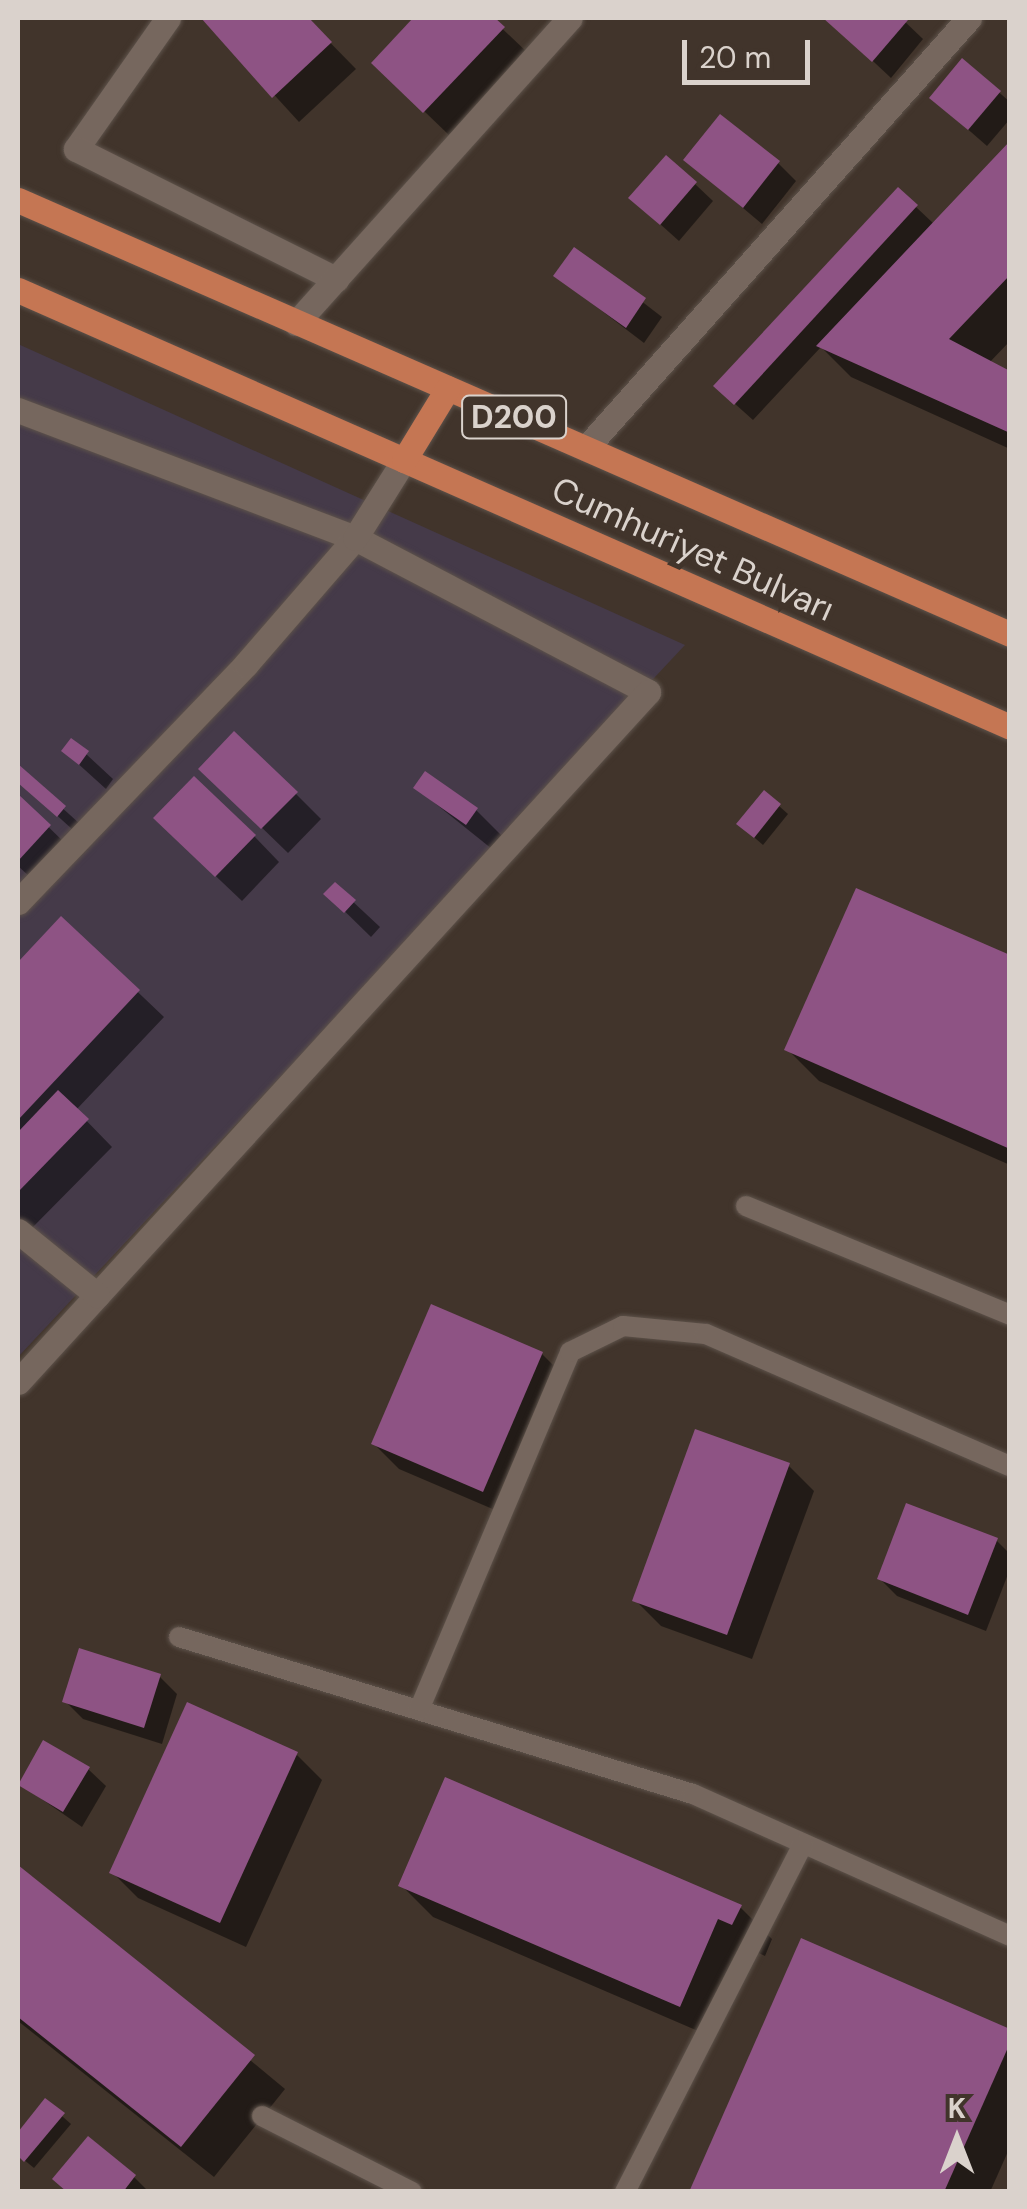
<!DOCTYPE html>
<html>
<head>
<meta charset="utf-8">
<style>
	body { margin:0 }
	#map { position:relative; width:1027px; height:2209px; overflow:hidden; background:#41342b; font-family:"DM Sans",sans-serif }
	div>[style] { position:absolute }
	.industrial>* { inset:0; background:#453a49 }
	.shadow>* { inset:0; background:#0007 }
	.building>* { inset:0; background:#8e5384 }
	.roads { filter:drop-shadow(0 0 2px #5d524a) drop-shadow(0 0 2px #5d524a) }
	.lane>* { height:20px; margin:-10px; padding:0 10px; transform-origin:10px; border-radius:10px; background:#76675e }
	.street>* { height:25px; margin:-12.5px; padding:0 12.5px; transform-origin:12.5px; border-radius:12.5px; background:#76675e }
	.primary>* { height:25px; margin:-12.5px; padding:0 12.5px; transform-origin:12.5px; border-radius:12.5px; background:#c57653 }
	span { translate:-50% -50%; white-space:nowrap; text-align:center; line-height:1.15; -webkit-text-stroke:10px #41342b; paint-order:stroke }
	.shield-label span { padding:2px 8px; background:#41342b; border:2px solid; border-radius:8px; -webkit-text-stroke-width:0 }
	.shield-label { font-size:32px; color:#dad2cc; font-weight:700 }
	.street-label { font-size:35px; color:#dad2cc }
	.frame { position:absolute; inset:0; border:20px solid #dad2cc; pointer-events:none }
	.north { position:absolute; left:907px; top:2089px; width:100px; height:100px; -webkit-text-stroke:8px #41342b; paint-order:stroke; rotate:0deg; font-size:28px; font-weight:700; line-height:40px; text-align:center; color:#dad2cc }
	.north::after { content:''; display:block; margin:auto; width:35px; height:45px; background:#dad2cc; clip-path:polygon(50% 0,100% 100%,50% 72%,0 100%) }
	.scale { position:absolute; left:682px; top:40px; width:128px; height:45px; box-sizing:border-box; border:5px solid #dad2cc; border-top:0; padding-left:12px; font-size:30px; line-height:35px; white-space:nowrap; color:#dad2cc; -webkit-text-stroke:8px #41342b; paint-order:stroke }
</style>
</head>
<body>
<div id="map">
	<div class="industrial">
		<div style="clip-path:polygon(18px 344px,685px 645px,18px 1357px)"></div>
	</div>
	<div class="shadow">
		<div style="clip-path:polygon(204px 18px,306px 18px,356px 69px,299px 122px)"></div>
		<div style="clip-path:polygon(417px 18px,491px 18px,529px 54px,450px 136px,374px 63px)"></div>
		<div style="clip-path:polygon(827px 18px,901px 18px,923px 39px,891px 78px)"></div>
		<div style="clip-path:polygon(963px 61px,1010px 102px,1010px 119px,987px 146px,932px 98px)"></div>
		<div style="clip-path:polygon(1010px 145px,1010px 341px,989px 363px,1010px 374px,1010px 449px,851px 377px,821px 347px,753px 420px,734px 403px,898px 190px,934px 224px)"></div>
		<div style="clip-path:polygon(686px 160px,778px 163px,796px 181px,762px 224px)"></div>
		<div style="clip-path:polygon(695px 184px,713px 201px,679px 241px,631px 198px)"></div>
		<div style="clip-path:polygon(575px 250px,662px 317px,644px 343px,556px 276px)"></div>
		<div style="clip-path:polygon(72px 741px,113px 779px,106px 789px,64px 751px)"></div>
		<div style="clip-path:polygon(18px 768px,90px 833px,84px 840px,18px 780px)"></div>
		<div style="clip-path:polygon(416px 788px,476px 810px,502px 836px,492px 849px)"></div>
		<div style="clip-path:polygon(227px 794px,296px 794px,321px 819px,288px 853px)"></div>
		<div style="clip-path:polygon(18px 797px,75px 853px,42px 888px,18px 866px)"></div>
		<div style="clip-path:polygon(779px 806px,788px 814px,763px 845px,748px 832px)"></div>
		<div style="clip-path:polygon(254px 836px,279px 862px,242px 901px,182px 844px)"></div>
		<div style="clip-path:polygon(335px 885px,380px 927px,371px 937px,327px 894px)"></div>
		<div style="clip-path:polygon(61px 919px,164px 1017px,76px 1110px,112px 1147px,29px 1231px,18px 1220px,18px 1055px,23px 1048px,18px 1043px,18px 966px)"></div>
		<div style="clip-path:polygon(1010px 958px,1010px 1165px,819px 1081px,787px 1049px)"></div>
		<div style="clip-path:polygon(542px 1354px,567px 1379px,509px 1516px,399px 1469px,374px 1444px)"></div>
		<div style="clip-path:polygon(789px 1466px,814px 1491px,752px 1659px,661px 1626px,635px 1600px)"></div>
		<div style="clip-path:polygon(996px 1540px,1010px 1554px,1010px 1569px,986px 1631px,897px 1596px,880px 1579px)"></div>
		<div style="clip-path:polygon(159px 1676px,177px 1694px,162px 1744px,83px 1719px,65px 1701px)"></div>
		<div style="clip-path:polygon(297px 1755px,322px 1780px,246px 1947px,138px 1898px,112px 1872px)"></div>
		<div style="clip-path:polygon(88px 1769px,106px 1786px,82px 1827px,20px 1784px)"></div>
		<div style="clip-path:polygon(18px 1868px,285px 2089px,214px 2177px,18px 2021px)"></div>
		<div style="clip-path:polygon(401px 1885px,740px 1907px,772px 1939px,765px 1956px,750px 1949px,712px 2037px,433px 1917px)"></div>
		<div style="clip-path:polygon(1010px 2032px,1010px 2147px,990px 2192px,692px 2192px)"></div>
		<div style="clip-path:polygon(46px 2102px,71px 2124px,34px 2168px,18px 2155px,18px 2135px)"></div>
		<div style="clip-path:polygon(88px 2139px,134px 2177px,149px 2192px,68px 2192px)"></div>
	</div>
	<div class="building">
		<div style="clip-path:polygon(201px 18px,309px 18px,332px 42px,272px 98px)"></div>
		<div style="clip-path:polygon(413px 18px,495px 18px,505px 27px,423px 113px,371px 63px)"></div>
		<div style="clip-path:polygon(823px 18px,904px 18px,908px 20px,872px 62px)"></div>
		<div style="clip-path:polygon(962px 58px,1001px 91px,968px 130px,929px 98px)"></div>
		<div style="clip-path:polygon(720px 114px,780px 161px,743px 208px,683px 160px)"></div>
		<div style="clip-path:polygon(1010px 141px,1010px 275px,949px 339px,1010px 371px,1010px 433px,816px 346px)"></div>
		<div style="clip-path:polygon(666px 155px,697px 182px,660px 225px,628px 198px)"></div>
		<div style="clip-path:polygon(898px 187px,918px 205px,734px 405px,713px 386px)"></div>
		<div style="clip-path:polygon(574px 247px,646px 298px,626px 328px,553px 276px)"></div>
		<div style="clip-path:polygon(234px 731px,298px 792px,261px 829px,198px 769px)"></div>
		<div style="clip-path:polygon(71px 738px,89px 751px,79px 765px,61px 751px)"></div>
		<div style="clip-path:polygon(18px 764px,66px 806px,57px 817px,18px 783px)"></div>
		<div style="clip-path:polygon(425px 771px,478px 808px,466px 825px,413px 788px)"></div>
		<div style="clip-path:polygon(194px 776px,256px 835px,215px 877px,153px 818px)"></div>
		<div style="clip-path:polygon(764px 790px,781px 804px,754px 838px,736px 824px)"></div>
		<div style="clip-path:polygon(18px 794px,51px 825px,18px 861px)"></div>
		<div style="clip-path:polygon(335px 882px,356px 900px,344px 913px,323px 894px)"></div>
		<div style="clip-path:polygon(856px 888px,1010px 955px,1010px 1149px,784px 1050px)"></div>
		<div style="clip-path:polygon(61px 916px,140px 990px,18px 1120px,18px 962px)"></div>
		<div style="clip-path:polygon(58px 1090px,89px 1119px,18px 1192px,18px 1132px)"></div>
		<div style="clip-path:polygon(431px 1304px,543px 1352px,483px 1492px,371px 1444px)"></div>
		<div style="clip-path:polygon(695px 1429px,790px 1463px,727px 1635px,632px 1601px)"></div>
		<div style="clip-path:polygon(906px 1503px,998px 1538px,968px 1615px,877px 1579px)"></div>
		<div style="clip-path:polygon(79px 1648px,161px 1674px,144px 1728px,62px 1702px)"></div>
		<div style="clip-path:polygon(187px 1702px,298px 1752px,220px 1923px,109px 1873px)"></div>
		<div style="clip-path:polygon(43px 1740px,90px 1767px,63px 1812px,18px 1785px)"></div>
		<div style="clip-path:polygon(445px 1777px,742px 1905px,732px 1925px,718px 1919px,680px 2007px,398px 1886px)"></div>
		<div style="clip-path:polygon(18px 1865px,255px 2055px,181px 2147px,18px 2017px)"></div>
		<div style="clip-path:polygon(801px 1938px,1010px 2029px,1010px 2043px,944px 2192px,689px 2192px)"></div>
		<div style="clip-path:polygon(45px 2098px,65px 2113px,24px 2162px,18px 2156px,18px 2132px)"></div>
		<div style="clip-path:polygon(88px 2136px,136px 2175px,123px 2192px,67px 2192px,52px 2179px)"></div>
	</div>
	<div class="roads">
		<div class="lane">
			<div style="left:746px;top:1206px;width:286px;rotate:22.4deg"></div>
			<div style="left:179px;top:1637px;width:537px;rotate:16.99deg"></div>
			<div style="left:693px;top:1794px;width:347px;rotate:24.1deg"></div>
			<div style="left:419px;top:1710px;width:389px;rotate:-67.1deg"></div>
			<div style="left:570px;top:1352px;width:59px;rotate:-26.1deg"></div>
			<div style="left:623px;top:1326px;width:83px;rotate:5.5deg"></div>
			<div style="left:706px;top:1334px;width:331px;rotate:23.5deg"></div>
			<div style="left:262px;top:2116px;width:168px;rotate:26.9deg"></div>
			<div style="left:625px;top:2192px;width:391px;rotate:-62.9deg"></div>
		</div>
		<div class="street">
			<div style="left:168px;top:18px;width:160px;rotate:125.1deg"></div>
			<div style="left:76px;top:149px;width:291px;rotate:26.6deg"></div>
			<div style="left:296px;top:323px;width:410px;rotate:-48.1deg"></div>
			<div style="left:18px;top:410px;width:360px;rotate:20.8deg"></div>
			<div style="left:355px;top:538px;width:331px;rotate:27.7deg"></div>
			<div style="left:648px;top:692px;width:934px;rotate:132.4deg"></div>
			<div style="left:586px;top:448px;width:576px;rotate:-48.31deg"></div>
			<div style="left:18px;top:902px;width:330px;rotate:-46.2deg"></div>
			<div style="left:246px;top:664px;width:167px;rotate:-49.1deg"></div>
			<div style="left:355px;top:538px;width:92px;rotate:-57.9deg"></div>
			<div style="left:18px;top:1231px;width:102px;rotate:39deg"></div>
		</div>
		<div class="primary">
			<div style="left:18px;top:200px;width:1083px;rotate:23.63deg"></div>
			<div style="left:18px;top:290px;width:1084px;rotate:23.77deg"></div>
			<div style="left:404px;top:460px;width:84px;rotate:-58.6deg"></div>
		</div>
	</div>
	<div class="shield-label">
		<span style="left:514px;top:417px">D200</span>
	</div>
	<div class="street-label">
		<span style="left:693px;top:549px;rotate:24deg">Cumhuriyet Bulvarı</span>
	</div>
	<div class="frame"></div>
	<div class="north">K</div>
	<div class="scale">20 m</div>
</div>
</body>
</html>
